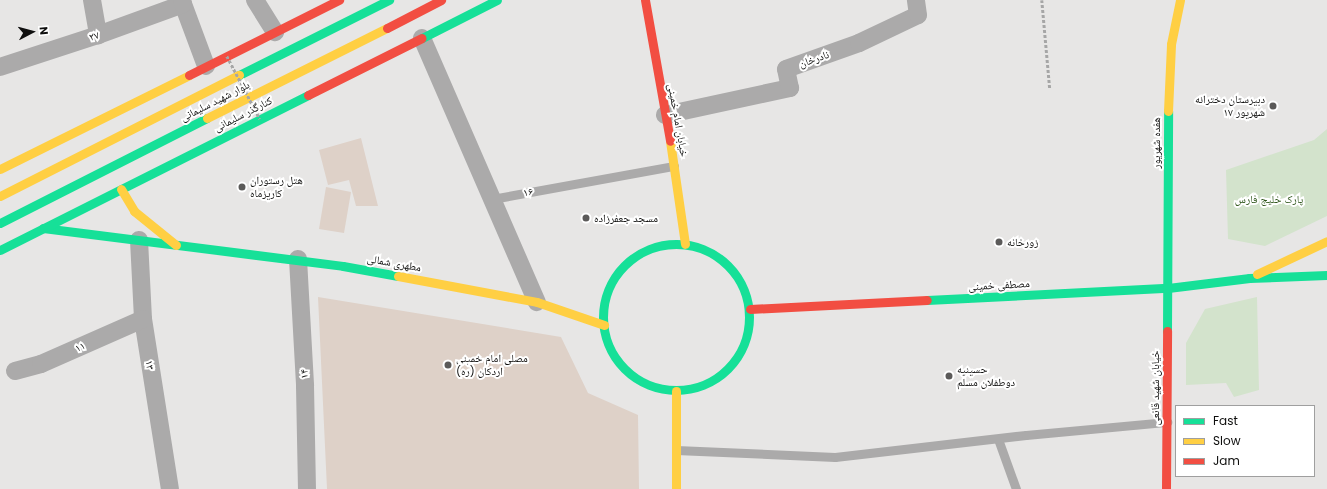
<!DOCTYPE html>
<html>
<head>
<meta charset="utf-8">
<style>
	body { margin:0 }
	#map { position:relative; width:1327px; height:489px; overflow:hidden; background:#e7e6e5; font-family:Poppins,"Noto Naskh Arabic",sans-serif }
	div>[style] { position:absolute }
	.green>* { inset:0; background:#d3e3cc }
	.building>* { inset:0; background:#ded1c8 }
	.path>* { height:2.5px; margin-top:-1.25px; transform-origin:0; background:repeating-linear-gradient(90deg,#a6a6a6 0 3px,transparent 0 5px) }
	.lane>* { height:9px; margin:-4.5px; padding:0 4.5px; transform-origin:4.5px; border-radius:4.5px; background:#abaaaa }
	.street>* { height:18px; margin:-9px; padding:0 9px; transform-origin:9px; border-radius:9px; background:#abaaaa }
	.fast>* { height:9px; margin:-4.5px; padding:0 4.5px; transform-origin:4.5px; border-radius:4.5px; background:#16e098 }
	.fast>.ring { margin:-4.5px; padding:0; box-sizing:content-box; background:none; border:9px solid #16e098; border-radius:50% }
	.slow>* { height:9px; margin:-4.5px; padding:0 4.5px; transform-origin:4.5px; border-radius:4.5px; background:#ffcf43 }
	.jam>* { height:9px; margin:-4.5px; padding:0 4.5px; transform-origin:4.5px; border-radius:4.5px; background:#f24e42 }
	.path-bridge>* { height:2.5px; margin-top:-1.25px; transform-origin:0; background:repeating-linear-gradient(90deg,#a6a6a6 0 3px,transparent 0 5px) }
	.dots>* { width:11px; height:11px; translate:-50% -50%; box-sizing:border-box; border:2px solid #fff; border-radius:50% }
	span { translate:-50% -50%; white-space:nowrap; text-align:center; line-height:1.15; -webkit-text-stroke:4px #fff; paint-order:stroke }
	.street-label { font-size:11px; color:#0f0f0e }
	.poi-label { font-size:11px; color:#0f0f0e }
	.right { translate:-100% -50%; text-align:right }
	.left { translate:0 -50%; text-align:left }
	.park-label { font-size:11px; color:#2b5317 }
	.legend { position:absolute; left:1175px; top:405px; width:140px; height:72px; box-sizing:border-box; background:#fff; border:1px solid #9f9f9f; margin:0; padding:5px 7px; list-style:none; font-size:12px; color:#0f0f0e }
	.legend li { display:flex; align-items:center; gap:8px; height:20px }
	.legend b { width:20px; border:1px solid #9f9f9f }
	.north { position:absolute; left:12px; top:12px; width:40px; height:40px; -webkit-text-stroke:3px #fff; paint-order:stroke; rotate:84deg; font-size:11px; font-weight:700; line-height:16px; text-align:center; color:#0f0f0e }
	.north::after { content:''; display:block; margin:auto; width:14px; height:18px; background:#0f0f0e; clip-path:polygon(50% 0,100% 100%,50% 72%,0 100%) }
</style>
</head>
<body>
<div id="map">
	<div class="green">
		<div style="clip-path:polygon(1327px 129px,1327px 216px,1265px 246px,1228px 239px,1226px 170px,1314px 140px)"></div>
		<div style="clip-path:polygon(1257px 297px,1259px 390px,1234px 397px,1226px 383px,1186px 385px,1186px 343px,1205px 309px)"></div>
	</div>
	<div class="building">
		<div style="clip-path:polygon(361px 138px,378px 206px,356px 206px,349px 180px,328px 185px,319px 150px)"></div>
		<div style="clip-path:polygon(326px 187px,351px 192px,344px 233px,319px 229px)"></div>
		<div style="clip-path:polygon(318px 297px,561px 337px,588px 393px,638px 415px,639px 489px,327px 489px)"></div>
	</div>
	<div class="path">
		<div style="left:1042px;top:0;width:90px;rotate:84.9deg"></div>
	</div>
	<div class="lane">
		<div style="left:492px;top:199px;width:185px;rotate:-10.3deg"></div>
		<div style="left:998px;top:439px;width:53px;rotate:70.2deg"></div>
		<div style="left:676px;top:450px;width:159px;rotate:2.5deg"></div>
		<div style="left:835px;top:457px;width:192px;rotate:-6.6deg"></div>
		<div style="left:1026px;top:435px;width:142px;rotate:-5.3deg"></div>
	</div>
	<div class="street">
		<div style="left:92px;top:0;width:36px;rotate:80deg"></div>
		<div style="left:255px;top:0;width:38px;rotate:58deg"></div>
		<div style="left:183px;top:4px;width:66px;rotate:69.6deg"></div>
		<div style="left:422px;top:38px;width:288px;rotate:66.5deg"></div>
		<div style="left:0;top:67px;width:103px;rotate:-18.1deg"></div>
		<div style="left:98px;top:35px;width:90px;rotate:-20deg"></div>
		<div style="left:183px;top:4px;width:4px;rotate:-104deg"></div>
		<div style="left:665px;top:115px;width:128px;rotate:-12.2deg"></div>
		<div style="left:790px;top:88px;width:19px;rotate:-102deg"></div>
		<div style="left:786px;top:69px;width:77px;rotate:-19.6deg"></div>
		<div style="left:859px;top:43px;width:65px;rotate:-25.4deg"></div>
		<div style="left:918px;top:15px;width:15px;rotate:-98deg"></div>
		<div style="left:139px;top:240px;width:79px;rotate:87.1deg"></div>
		<div style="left:143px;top:319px;width:172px;rotate:81deg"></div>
		<div style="left:298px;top:259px;width:127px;rotate:86.8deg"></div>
		<div style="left:305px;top:386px;width:103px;rotate:88.9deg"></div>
		<div style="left:15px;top:371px;width:27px;rotate:-15deg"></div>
		<div style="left:41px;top:364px;width:111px;rotate:-23.8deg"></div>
	</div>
	<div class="fast">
		<div style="left:422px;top:38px;width:84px;rotate:-26.9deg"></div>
		<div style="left:239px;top:75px;width:168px;rotate:-26.6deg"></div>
		<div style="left:0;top:223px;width:232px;rotate:-26.9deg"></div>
		<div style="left:43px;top:228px;width:302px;rotate:7.2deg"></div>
		<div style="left:343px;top:266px;width:56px;rotate:10.3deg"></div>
		<div class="ring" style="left:603px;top:244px;width:137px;height:137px"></div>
		<div style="left:0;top:250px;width:345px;rotate:-26.7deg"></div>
		<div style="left:927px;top:300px;width:241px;rotate:-2.9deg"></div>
		<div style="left:1168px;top:288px;width:82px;rotate:-7deg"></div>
		<div style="left:1249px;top:278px;width:78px;rotate:-2.2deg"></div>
		<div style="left:1167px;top:331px;width:220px;rotate:-89.7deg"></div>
	</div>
	<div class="slow">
		<div style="left:1168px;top:111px;width:67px;rotate:-87.4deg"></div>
		<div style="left:1171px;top:44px;width:45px;rotate:-78.4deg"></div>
		<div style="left:207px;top:118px;width:201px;rotate:-26.6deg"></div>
		<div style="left:670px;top:141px;width:104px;rotate:81.7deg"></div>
		<div style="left:0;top:169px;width:211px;rotate:-26.4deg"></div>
		<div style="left:121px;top:189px;width:26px;rotate:59deg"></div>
		<div style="left:134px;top:211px;width:54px;rotate:39deg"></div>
		<div style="left:0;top:196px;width:268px;rotate:-26.9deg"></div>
		<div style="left:1257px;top:274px;width:77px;rotate:-25.2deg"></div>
		<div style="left:398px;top:276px;width:141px;rotate:10.6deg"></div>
		<div style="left:537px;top:302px;width:71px;rotate:18.9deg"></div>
		<div style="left:676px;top:391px;width:98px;rotate:90deg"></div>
	</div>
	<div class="jam">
		<div style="left:645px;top:0;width:143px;rotate:79.9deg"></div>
		<div style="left:387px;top:28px;width:61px;rotate:-27.4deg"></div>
		<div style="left:189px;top:75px;width:168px;rotate:-26.6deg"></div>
		<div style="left:308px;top:95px;width:127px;rotate:-26.6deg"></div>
		<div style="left:750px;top:309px;width:177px;rotate:-2.9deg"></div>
		<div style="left:1166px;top:489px;width:158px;rotate:-89.6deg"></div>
	</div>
	<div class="path-bridge">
		<div style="left:227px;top:56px;width:71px;rotate:62.4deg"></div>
	</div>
	<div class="dots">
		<div style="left:1273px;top:106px;background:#5b5a59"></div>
		<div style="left:242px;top:187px;background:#5b5a59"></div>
		<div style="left:586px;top:218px;background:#5b5a59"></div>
		<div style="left:999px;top:242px;background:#5b5a59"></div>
		<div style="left:448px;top:365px;background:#5b5a59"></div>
		<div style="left:949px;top:376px;background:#5b5a59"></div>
	</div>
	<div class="street-label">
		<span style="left:94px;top:36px;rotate:-19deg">۲۷</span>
		<span style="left:814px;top:59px;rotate:-19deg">نادرخان</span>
		<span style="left:215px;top:101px;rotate:-27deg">بلوار شهید سلیمانی</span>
		<span style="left:243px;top:114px;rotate:-27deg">کنارگذر سلیمانی</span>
		<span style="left:678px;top:120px;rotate:80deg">خیابان امام خمینی</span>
		<span style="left:1156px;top:143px;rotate:-90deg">هفده شهریور</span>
		<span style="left:528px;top:192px;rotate:-10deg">۱۶</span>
		<span style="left:394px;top:263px;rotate:10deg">مطهری شمالی</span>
		<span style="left:999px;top:285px;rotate:-3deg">مصطفی خمینی</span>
		<span style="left:80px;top:347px;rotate:-24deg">۱۱</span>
		<span style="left:150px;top:365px;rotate:81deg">۱۳</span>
		<span style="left:304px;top:374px;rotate:-93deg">۱۴</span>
		<span style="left:1155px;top:388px;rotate:-90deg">خیابان شهید قانعی</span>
	</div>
	<div class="poi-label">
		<span class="right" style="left:1265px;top:106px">دبیرستان دخترانه<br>۱۷ شهریور</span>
		<span class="left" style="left:250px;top:187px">هتل رستوران<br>کاریزماه</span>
		<span class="left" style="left:594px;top:218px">مسجد جعفرزاده</span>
		<span class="left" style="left:1007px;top:242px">زورخانه</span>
		<span class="left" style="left:456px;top:365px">مصلی امام خمینی<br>(ره) اردکان</span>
		<span class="left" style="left:957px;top:376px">حسینیه<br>دوطفلان مسلم</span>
	</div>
	<div class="park-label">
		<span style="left:1269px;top:199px">پارک خلیج فارس</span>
	</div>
	<ul class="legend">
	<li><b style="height:5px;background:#16e098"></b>Fast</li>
	<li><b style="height:5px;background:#ffcf43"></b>Slow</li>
	<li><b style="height:5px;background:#f24e42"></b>Jam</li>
	</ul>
	<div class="north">N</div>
</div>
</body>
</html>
